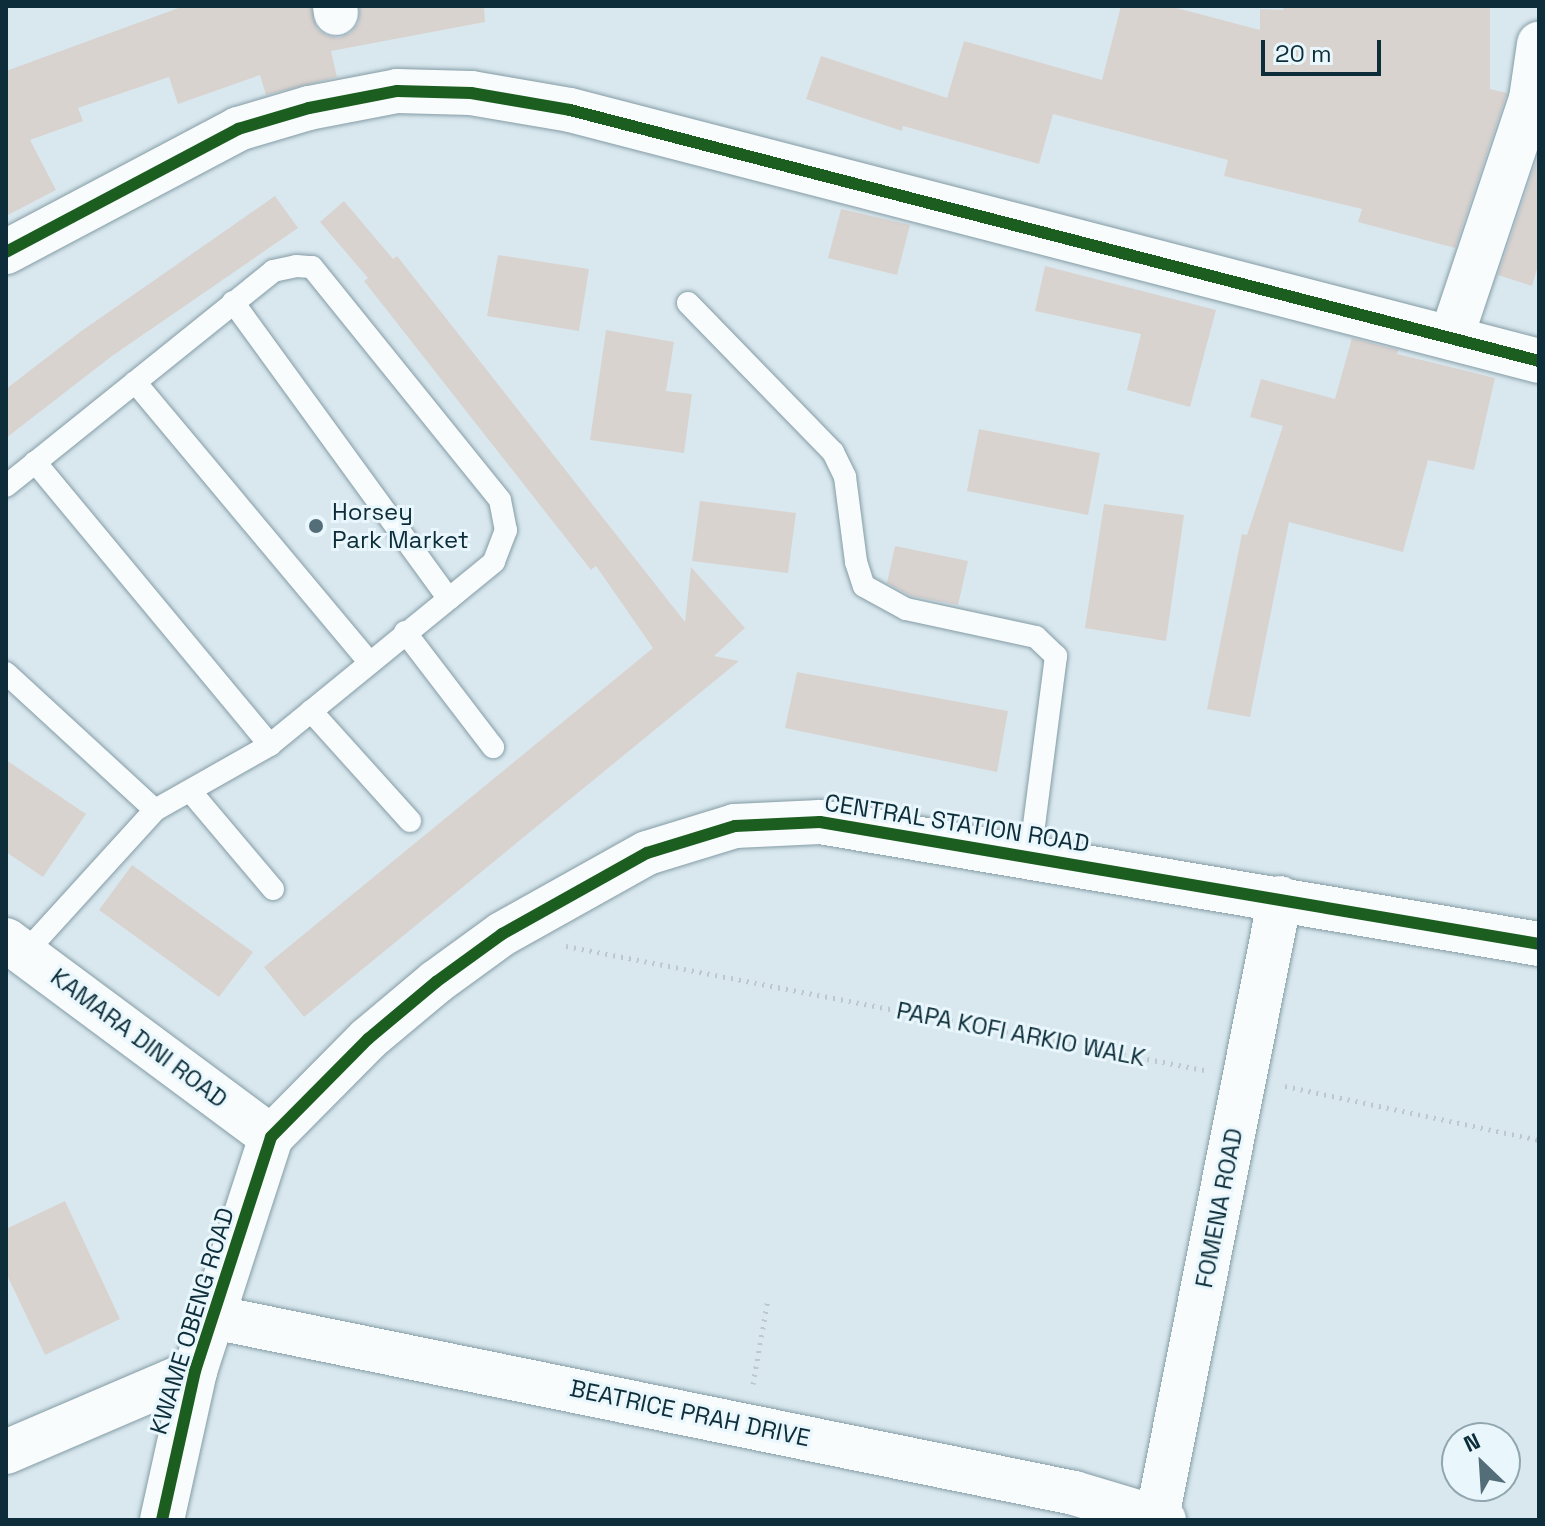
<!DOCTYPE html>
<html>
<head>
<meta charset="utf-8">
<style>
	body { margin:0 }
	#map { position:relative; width:1545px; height:1526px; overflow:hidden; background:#d9e8ef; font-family:"Space Grotesk",sans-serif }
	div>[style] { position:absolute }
	.building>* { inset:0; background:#d9d3d0 }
	.path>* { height:5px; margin-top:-2.5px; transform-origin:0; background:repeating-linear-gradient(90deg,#bec8ca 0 2px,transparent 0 8px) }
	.roads { filter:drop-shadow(0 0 2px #859ca5) drop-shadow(0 0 2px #859ca5) }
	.lane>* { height:22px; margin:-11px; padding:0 11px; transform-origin:11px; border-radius:11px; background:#f9fcfd }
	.street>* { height:44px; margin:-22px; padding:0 22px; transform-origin:22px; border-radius:22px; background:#f9fcfd }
	.secondary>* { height:44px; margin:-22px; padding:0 22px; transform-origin:22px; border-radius:22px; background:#f9fcfd }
	.cycleway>* { height:12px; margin:-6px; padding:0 6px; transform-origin:6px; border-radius:6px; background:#1b5e20 }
	.dots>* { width:22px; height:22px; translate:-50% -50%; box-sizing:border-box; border:4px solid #e9f7fd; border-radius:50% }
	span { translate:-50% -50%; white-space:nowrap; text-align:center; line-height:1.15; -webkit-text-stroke:6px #e9f7fd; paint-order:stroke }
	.poi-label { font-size:24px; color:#0c2d39 }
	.left { translate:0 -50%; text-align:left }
	.street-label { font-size:24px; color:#0c2d39 }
	.frame { position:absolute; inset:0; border:8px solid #0c2d39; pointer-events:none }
	.north { position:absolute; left:1441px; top:1422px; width:80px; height:80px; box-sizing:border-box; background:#e9f7fd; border:2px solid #91a6af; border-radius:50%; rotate:335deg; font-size:22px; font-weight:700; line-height:32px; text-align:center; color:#0c2d39 }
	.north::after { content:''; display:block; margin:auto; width:28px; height:36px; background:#546e79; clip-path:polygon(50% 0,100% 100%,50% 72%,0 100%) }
	.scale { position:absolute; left:1261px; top:40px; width:120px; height:36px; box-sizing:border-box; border:4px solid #0c2d39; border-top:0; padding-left:10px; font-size:24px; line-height:28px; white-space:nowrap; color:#0c2d39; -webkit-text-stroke:6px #e9f7fd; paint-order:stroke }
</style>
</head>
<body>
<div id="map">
	<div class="building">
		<div style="clip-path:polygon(184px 6px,311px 6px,317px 29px,327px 36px,339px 38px,351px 33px,359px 23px,360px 6px,484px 6px,485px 22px,331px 51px,337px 77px,266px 95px,260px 75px,178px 104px,169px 77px,78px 108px,83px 121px,30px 140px,56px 190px,6px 216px,6px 71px)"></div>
		<div style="clip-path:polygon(1121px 6px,1169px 6px,1260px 30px,1260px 9px,1283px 10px,1284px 6px,1490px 6px,1490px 89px,1507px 93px,1455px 248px,1358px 222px,1362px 209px,1224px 176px,1228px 160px,1053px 114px,1039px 164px,903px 126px,902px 131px,806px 99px,821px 56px,947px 98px,964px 41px,1102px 80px)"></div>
		<div style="clip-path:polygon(1539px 154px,1539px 262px,1532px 286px,1498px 275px)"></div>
		<div style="clip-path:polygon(275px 196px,298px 228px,112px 356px,6px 438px,6px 389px,80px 332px)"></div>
		<div style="clip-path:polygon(344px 201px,393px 259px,397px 256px,685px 622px,691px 567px,745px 628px,714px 656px,739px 661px,304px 1017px,264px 967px,653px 648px,596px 566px,591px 570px,364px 281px,368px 278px,320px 222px)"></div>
		<div style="clip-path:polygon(841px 209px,910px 225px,897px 275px,828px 258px)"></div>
		<div style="clip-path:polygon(498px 255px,589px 269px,579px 331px,487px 316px)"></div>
		<div style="clip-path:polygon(1045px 266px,1216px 310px,1190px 407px,1127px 390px,1141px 334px,1035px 311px)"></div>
		<div style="clip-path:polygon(606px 330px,674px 342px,666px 391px,692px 394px,684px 453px,590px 440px)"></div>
		<div style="clip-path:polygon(1352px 338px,1398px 350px,1397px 354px,1495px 378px,1474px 470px,1428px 460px,1403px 552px,1289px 522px,1250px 717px,1207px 709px,1242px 534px,1247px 535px,1283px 426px,1250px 417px,1261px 379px,1335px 399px)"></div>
		<div style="clip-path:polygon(979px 429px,1100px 453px,1088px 515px,967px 491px)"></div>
		<div style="clip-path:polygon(700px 501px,796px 513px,788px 573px,692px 561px)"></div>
		<div style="clip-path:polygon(1104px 504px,1184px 515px,1166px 641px,1085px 628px)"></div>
		<div style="clip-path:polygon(895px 546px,968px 561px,958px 605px,911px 596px,887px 583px)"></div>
		<div style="clip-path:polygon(797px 672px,1008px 711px,997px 772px,785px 728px)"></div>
		<div style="clip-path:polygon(6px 760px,86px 814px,43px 877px,6px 852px)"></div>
		<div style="clip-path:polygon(132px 865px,253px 952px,219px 997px,99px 910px)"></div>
		<div style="clip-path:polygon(65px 1201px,120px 1319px,45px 1355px,6px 1273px,6px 1229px)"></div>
	</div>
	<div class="path">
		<div style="left:566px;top:946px;width:650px;rotate:11deg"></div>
		<div style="left:1285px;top:1086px;width:260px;rotate:12deg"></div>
		<div style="left:753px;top:1384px;width:86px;rotate:-80deg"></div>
	</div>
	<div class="roads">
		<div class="lane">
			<div style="left:233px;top:302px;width:367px;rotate:54deg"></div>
			<div style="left:688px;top:303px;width:208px;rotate:45.8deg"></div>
			<div style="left:833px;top:452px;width:28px;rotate:64deg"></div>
			<div style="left:845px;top:477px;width:86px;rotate:82.6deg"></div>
			<div style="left:856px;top:562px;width:25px;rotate:72deg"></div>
			<div style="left:864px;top:586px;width:48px;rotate:28.7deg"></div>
			<div style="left:906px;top:609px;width:133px;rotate:12.2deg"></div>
			<div style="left:1036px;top:637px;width:28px;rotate:44deg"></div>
			<div style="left:1056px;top:656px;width:203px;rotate:97.4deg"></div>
			<div style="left:135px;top:382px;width:366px;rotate:50.1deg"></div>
			<div style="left:35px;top:462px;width:368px;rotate:50.3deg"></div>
			<div style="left:6px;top:486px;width:343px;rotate:-38.8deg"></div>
			<div style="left:273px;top:271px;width:24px;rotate:-12deg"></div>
			<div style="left:296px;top:266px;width:16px;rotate:4deg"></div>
			<div style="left:312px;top:267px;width:299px;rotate:51.1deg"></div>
			<div style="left:500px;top:500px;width:31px;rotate:79deg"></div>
			<div style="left:506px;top:530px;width:34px;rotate:111deg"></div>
			<div style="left:494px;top:562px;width:289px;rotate:140.8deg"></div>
			<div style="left:270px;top:745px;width:132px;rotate:150.5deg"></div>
			<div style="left:405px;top:632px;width:145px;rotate:52.6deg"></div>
			<div style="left:6px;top:673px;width:202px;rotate:42.6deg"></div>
			<div style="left:155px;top:810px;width:192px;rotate:132.3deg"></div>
			<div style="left:311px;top:711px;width:148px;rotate:48deg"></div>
			<div style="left:191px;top:792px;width:127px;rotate:49.8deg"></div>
		</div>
		<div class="street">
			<div style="left:335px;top:6px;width:7px;rotate:82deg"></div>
			<div style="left:6px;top:252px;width:263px;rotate:-27.9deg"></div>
			<div style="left:238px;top:129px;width:74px;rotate:-16.5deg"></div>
			<div style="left:309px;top:108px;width:90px;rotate:-10.9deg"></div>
			<div style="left:397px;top:91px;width:74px;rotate:1.5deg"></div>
			<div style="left:471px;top:93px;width:100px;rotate:9.7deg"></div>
			<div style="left:570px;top:110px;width:1001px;rotate:14.52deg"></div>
			<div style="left:1451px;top:338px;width:252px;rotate:-71.5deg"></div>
			<div style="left:1531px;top:99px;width:56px;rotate:-81.7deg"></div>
			<div style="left:213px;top:1317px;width:879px;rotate:11.55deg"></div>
			<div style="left:1074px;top:1493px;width:94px;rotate:16.7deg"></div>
			<div style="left:6px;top:1452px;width:206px;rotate:-23.2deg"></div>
			<div style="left:1157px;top:1518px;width:632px;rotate:-78.78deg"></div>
		</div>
		<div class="secondary">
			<div style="left:6px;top:940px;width:330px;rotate:36.6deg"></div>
			<div style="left:162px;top:1520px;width:153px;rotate:-77.5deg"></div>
			<div style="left:195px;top:1371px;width:246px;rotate:-72deg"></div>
			<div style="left:271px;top:1137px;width:138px;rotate:-45.3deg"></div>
			<div style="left:368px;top:1039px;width:89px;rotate:-40deg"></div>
			<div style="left:436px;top:982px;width:82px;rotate:-36deg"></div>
			<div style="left:502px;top:934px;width:166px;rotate:-29.2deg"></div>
			<div style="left:647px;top:853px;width:92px;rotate:-17.1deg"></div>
			<div style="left:735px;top:826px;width:85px;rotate:-2.7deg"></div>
			<div style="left:820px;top:822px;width:729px;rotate:9.63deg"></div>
		</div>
	</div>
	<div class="cycleway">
		<div style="left:6px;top:252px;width:263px;rotate:-27.9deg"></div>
		<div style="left:238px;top:129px;width:74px;rotate:-16.5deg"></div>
		<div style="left:309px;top:108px;width:90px;rotate:-10.9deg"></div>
		<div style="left:397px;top:91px;width:74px;rotate:1.5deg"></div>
		<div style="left:471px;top:93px;width:100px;rotate:9.7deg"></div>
		<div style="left:570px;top:110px;width:1001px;rotate:14.52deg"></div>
		<div style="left:162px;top:1520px;width:153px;rotate:-77.5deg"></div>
		<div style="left:195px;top:1371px;width:246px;rotate:-72deg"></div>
		<div style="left:271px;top:1137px;width:138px;rotate:-45.3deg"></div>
		<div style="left:368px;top:1039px;width:89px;rotate:-40deg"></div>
		<div style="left:436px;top:982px;width:82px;rotate:-36deg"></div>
		<div style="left:502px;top:934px;width:166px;rotate:-29.2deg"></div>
		<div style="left:647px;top:853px;width:92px;rotate:-17.1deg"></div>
		<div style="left:735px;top:826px;width:85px;rotate:-2.7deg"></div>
		<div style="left:820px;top:822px;width:729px;rotate:9.63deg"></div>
	</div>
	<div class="dots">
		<div style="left:316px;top:526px;background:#546e79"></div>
	</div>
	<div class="poi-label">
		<span class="left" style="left:332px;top:526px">Horsey<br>Park Market</span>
	</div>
	<div class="street-label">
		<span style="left:957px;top:823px;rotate:9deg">CENTRAL STATION ROAD</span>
		<span style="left:1021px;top:1034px;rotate:11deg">PAPA KOFI ARKIO WALK</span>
		<span style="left:139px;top:1038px;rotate:37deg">KAMARA DINI ROAD</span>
		<span style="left:1219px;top:1208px;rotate:-79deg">FOMENA ROAD</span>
		<span style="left:192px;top:1321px;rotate:-73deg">KWAME OBENG ROAD</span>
		<span style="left:690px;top:1413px;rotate:12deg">BEATRICE PRAH DRIVE</span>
	</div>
	<div class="frame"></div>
	<div class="north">N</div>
	<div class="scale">20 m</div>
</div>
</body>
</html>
